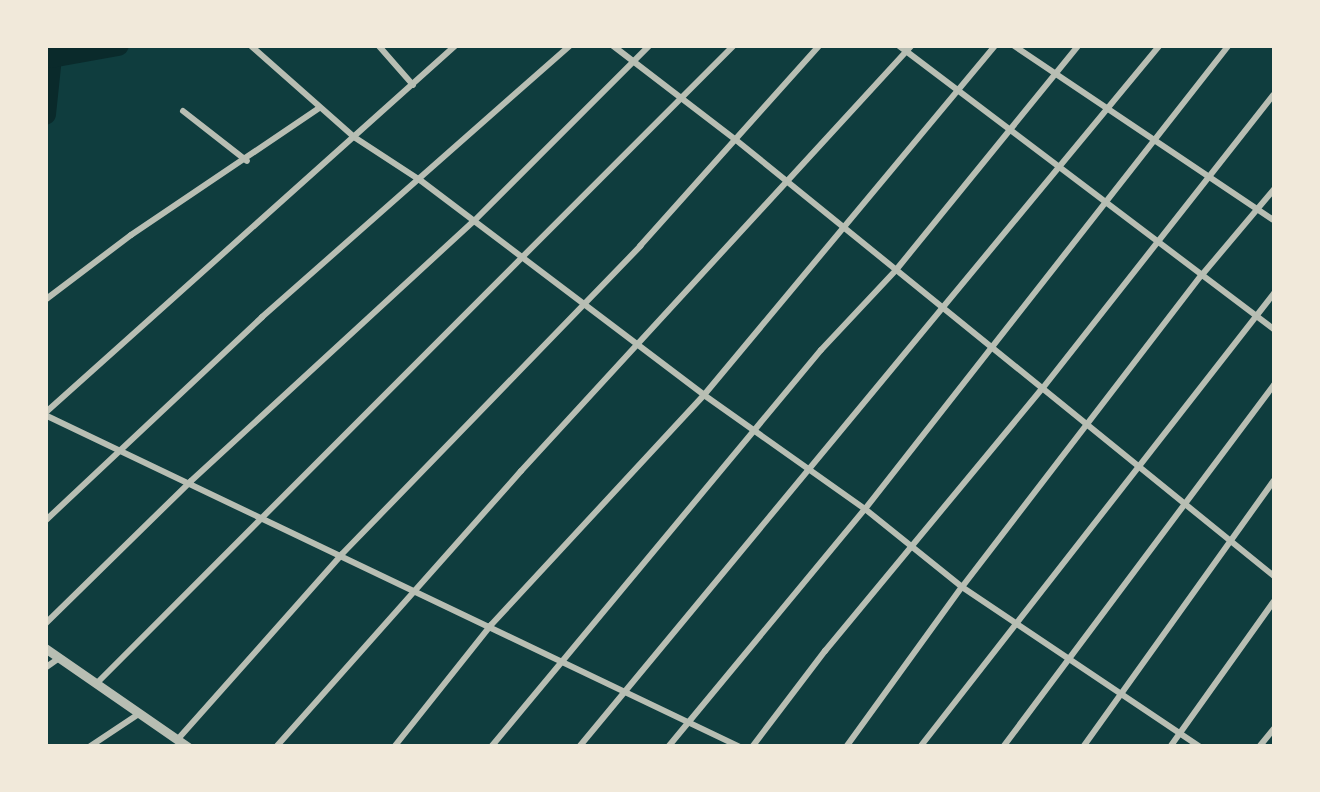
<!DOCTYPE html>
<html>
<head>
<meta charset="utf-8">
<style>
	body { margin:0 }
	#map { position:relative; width:1320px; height:792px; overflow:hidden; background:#0f3d3e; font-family:Arial,sans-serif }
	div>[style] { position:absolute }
	.river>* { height:22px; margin:-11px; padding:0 11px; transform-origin:11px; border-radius:11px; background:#0a2a2b }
	.minor>* { height:6px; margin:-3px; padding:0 3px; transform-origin:3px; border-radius:3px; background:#b8beb3 }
	.tertiary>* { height:9px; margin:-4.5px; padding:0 4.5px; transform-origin:4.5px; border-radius:4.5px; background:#b8beb3 }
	span { translate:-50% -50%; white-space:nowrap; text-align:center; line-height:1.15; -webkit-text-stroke:8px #f1e9da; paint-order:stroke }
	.frame { position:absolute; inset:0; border:48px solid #f1e9da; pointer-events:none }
</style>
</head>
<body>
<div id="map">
	<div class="river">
		<div style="left:45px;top:114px;width:57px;rotate:-84deg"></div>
		<div style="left:51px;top:57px;width:68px;rotate:-10.2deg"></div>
	</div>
	<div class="minor">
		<div style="left:250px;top:45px;width:139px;rotate:41.5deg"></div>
		<div style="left:354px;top:137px;width:79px;rotate:33.1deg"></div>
		<div style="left:420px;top:180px;width:356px;rotate:37.1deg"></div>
		<div style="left:704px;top:395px;width:197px;rotate:35.3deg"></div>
		<div style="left:865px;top:509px;width:124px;rotate:38.8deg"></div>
		<div style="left:962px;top:587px;width:287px;rotate:33.9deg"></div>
		<div style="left:378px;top:45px;width:53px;rotate:48.8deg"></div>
		<div style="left:612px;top:45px;width:156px;rotate:37.5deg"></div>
		<div style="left:736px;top:140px;width:694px;rotate:39.03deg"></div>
		<div style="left:898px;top:45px;width:473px;rotate:37.1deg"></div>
		<div style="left:1013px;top:45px;width:316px;rotate:33.9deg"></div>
		<div style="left:183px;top:111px;width:81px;rotate:38deg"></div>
		<div style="left:45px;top:300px;width:108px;rotate:-37.1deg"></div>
		<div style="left:131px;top:235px;width:227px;rotate:-34deg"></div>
		<div style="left:45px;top:413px;width:552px;rotate:-41.84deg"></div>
		<div style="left:45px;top:415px;width:770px;rotate:25.53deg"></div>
		<div style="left:45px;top:521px;width:298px;rotate:-43.2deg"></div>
		<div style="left:262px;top:317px;width:411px;rotate:-41.4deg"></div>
		<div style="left:45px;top:624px;width:204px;rotate:-44.4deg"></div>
		<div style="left:191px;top:481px;width:383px;rotate:-42.6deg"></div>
		<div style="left:473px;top:222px;width:250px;rotate:-45deg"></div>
		<div style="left:45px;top:668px;width:16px;rotate:-35deg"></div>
		<div style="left:96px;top:684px;width:903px;rotate:-45.04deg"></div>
		<div style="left:178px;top:739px;width:247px;rotate:-48.4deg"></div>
		<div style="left:342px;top:554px;width:429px;rotate:-45.9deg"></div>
		<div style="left:640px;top:246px;width:270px;rotate:-48.2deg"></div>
		<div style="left:89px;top:747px;width:61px;rotate:-33.7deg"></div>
		<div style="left:276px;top:747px;width:369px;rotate:-48.4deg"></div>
		<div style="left:521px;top:471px;width:578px;rotate:-47.45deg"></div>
		<div style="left:394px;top:747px;width:156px;rotate:-51.5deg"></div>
		<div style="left:491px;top:625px;width:313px;rotate:-47.2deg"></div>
		<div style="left:704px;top:395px;width:456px;rotate:-50.2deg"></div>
		<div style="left:491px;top:747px;width:516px;rotate:-50.27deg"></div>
		<div style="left:821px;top:350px;width:110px;rotate:-46.8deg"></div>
		<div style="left:896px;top:270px;width:290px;rotate:-50.9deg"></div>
		<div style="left:579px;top:747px;width:911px;rotate:-50.39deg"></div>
		<div style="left:668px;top:747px;width:309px;rotate:-50.4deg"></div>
		<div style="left:865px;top:509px;width:590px;rotate:-51.89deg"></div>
		<div style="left:752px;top:747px;width:121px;rotate:-52.8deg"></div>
		<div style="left:825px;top:651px;width:340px;rotate:-50.4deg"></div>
		<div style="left:1042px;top:389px;width:377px;rotate:-51.8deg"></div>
		<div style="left:846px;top:747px;width:198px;rotate:-54.1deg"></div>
		<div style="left:962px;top:587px;width:392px;rotate:-52.5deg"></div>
		<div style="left:1201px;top:276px;width:115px;rotate:-49.9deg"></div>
		<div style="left:920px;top:747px;width:577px;rotate:-52.04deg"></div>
		<div style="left:1003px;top:747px;width:454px;rotate:-53.2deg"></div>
		<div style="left:1083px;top:747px;width:330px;rotate:-54.4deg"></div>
		<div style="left:1170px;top:747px;width:181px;rotate:-54.5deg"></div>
		<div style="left:1259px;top:747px;width:26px;rotate:-51deg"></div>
	</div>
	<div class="tertiary">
		<div style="left:45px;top:648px;width:174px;rotate:34.7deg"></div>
	</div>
	<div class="frame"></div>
</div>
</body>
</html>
